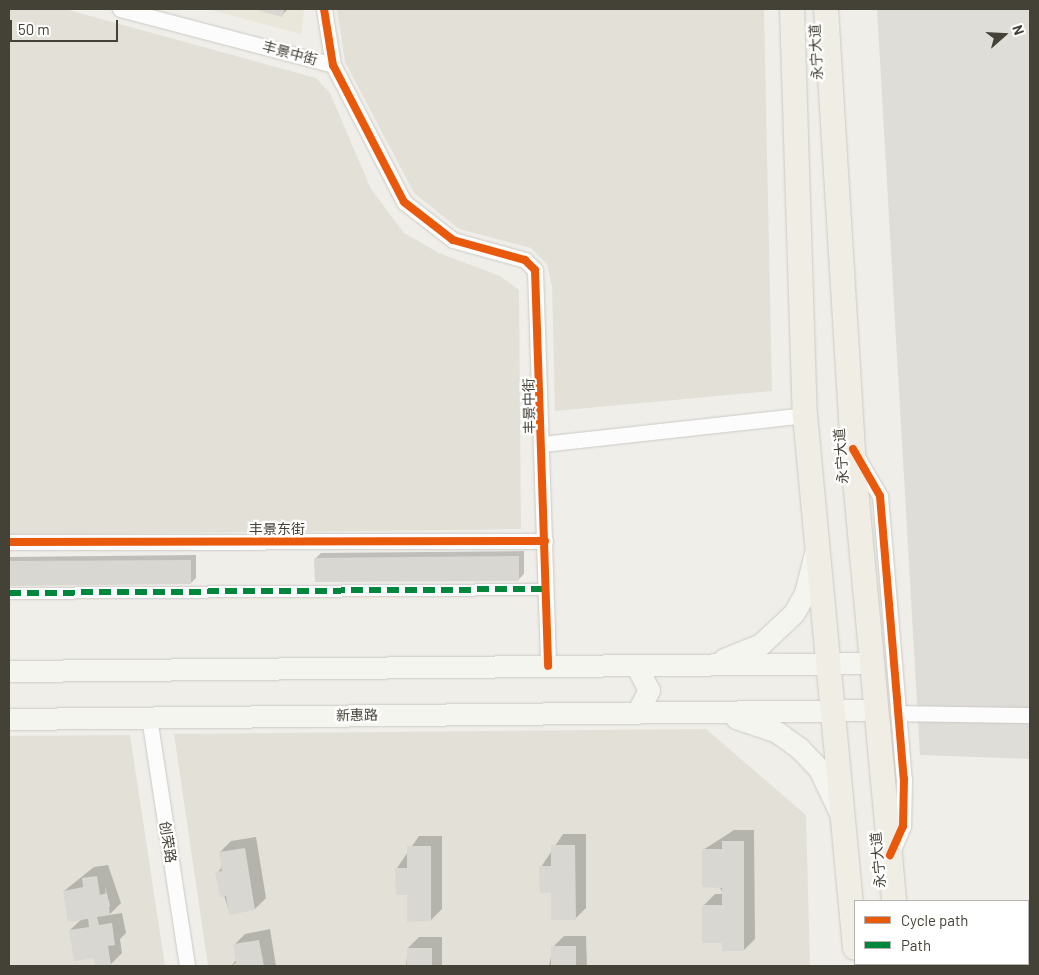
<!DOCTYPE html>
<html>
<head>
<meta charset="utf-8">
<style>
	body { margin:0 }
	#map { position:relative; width:1039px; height:975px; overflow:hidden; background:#efeee9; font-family:Barlow,"Noto Sans SC",sans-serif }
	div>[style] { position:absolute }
	.residential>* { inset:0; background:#e3e1d7 }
	.industrial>* { inset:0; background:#dfddd7 }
	.education>* { inset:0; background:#e9e7d9 }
	.shadow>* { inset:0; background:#0003 }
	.building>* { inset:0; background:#d8d7d1 }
	.roads { filter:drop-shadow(0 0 1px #cbcac5) drop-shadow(0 0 1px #cbcac5) }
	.pedestrian>* { height:11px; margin:-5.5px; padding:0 5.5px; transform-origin:5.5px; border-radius:5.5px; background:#fdfcfc }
	.minor>* { height:15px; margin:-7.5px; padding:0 7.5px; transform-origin:7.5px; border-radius:7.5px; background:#fdfcfc }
	.secondary>* { height:21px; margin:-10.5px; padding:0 10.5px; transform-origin:10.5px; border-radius:10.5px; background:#f5f5ef }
	.primary>* { height:24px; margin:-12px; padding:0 12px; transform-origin:12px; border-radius:12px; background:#f0eee4 }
	.quiet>* { height:6px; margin-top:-3px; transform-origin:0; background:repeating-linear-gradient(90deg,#00873e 0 12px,transparent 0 18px) }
	.cycleway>* { height:8px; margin:-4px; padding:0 4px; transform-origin:4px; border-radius:4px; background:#e8590c }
	span { translate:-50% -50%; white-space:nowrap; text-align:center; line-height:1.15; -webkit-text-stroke:4.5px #fff; paint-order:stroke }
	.street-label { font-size:14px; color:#444136 }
	.frame { position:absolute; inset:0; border:10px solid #444136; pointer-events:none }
	.legend { position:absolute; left:854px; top:900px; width:175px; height:65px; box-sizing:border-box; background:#fff; border:1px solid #b4b3af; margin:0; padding:6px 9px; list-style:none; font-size:15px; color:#444136 }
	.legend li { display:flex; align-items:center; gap:10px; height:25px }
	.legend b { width:25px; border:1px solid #b4b3af }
	.north { position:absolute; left:979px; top:10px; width:50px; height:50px; -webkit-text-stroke:4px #fff; paint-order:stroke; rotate:71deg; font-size:14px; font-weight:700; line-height:20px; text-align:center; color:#444136 }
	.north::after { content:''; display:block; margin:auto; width:18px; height:22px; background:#444136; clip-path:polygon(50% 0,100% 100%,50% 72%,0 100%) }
	.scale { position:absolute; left:10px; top:20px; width:108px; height:22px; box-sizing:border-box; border:2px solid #444136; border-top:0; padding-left:6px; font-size:15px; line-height:18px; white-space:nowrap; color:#444136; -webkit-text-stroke:4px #fff; paint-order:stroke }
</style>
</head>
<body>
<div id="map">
	<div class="residential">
		<div style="clip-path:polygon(9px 9px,65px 9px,316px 78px,330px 93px,371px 189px,404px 233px,439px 253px,500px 276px,519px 290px,521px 529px,9px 535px)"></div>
		<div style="clip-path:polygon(337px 9px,764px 9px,772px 391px,555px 411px,552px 286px,547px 264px,531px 248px,459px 229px,414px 193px,345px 62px)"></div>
		<div style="clip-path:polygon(706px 729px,806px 815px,810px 966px,208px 966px,174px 734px)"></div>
		<div style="clip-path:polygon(130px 735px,165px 966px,9px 966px,9px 736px)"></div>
	</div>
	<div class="industrial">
		<div style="clip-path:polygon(877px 9px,1030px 9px,1030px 759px,920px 755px)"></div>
	</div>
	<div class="education">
		<div style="clip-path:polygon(207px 9px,304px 9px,301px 34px)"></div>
	</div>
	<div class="shadow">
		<div style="clip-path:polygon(255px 9px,288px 9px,282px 15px)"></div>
		<div style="clip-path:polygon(524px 551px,524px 574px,519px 579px,316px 558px,321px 553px)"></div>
		<div style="clip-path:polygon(196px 555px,196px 578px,191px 583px,9px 585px,9px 557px)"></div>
		<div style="clip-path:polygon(734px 830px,754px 830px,755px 939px,744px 950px,723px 942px,704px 905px,715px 894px,723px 894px,703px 850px)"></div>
		<div style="clip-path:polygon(563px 834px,586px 834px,586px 908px,575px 919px,552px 892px,541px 867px)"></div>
		<div style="clip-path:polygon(419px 836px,442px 836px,442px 909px,431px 920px,408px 893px,397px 868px)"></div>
		<div style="clip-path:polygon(256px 837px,266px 898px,255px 909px,230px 914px,217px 873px,222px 867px,220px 852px,231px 841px)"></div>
		<div style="clip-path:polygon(evenodd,108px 865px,121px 903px,109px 915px,122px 913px,126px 933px,120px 939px,122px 953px,111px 964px,96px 966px,95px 957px,70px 930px,83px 918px,64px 891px,94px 867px,108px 865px,105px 887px,110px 906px,108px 909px,105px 887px)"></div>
		<div style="clip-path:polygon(270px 929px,276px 966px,231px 966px,237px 959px,234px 945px,245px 934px)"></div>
		<div style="clip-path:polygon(564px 936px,586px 936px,587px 966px,549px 966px,553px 947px)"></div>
		<div style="clip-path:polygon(419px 937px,442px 937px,442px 966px,406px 966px,408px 948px)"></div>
	</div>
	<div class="building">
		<div style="clip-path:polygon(253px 9px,284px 9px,283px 17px)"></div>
		<div style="clip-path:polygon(519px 556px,519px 581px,315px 582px,314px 558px)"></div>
		<div style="clip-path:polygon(191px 560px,191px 584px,9px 586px,9px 561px)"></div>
		<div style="clip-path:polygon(722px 841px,744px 841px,744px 951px,722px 951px,722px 943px,702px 943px,702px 905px,722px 905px,722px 888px,702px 887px,702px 849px,722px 849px)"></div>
		<div style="clip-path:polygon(551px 845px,575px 845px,576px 920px,551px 920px,551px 893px,540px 893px,539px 866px,551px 866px)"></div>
		<div style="clip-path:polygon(407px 846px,431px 846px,431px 921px,407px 922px,407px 895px,396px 895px,395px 868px,407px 868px)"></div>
		<div style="clip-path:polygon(245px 848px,255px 910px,229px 915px,226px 896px,220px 897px,215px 872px,222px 871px,219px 852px)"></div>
		<div style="clip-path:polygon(97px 876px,100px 895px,107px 893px,110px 915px,97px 917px,99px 925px,112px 923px,115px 945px,108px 946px,111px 965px,104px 966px,95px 966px,94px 958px,74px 961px,69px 930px,89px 927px,88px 919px,68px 922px,63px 891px,83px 887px,82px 878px)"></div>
		<div style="clip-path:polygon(259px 940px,264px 966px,230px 966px,236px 963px,233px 944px)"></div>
		<div style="clip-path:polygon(551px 946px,576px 946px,576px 966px,551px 966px)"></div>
		<div style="clip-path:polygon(407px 948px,432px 948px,432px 966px,407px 966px)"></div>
	</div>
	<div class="roads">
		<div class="pedestrian">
			<div style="left:9px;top:593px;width:537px;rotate:-0.43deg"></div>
		</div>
		<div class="minor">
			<div style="left:120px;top:9px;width:220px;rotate:14.7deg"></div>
			<div style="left:324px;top:9px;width:57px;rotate:80.9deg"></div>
			<div style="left:333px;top:65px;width:154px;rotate:62.6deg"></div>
			<div style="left:404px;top:202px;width:62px;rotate:37.8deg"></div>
			<div style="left:453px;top:240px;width:75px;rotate:15.5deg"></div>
			<div style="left:525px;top:260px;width:14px;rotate:45deg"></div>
			<div style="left:535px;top:270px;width:396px;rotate:88.1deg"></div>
			<div style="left:543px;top:444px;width:264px;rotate:-6.3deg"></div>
			<div style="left:856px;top:455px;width:48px;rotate:59.7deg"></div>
			<div style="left:880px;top:496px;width:284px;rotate:85.2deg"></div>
			<div style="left:904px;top:779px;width:47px;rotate:91.2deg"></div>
			<div style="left:903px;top:826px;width:28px;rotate:113deg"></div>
			<div style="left:9px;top:542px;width:536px;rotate:-0.11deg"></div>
			<div style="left:898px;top:713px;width:132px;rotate:0.9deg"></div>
			<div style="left:149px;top:717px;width:252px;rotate:81.3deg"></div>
		</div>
		<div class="secondary">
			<div style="left:724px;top:659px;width:40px;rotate:-22deg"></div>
			<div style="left:761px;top:644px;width:45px;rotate:-43.2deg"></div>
			<div style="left:794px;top:613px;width:23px;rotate:-61deg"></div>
			<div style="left:805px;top:593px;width:41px;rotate:-76deg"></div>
			<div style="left:636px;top:665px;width:28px;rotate:63deg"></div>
			<div style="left:649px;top:690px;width:26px;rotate:118deg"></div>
			<div style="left:9px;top:671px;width:863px;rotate:-0.53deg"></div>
			<div style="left:736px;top:718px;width:43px;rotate:18.9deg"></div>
			<div style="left:777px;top:732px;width:29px;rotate:36deg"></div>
			<div style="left:800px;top:749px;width:28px;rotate:46deg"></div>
			<div style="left:819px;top:769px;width:47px;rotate:64.5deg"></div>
			<div style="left:9px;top:719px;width:867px;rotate:-0.59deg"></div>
		</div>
		<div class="primary">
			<div style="left:792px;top:9px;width:406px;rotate:88.2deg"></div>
			<div style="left:805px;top:415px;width:535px;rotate:84.64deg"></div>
			<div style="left:826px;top:9px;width:460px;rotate:86.5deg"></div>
			<div style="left:854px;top:468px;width:435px;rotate:84.7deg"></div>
			<div style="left:900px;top:964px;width:2px;rotate:90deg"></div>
		</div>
	</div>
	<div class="quiet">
		<div style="left:9px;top:593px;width:537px;rotate:-0.43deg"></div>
	</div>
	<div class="cycleway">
		<div style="left:324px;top:9px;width:57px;rotate:80.9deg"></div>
		<div style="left:333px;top:65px;width:154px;rotate:62.6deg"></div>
		<div style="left:404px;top:202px;width:62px;rotate:37.8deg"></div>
		<div style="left:453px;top:240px;width:75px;rotate:15.5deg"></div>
		<div style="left:525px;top:260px;width:14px;rotate:45deg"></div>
		<div style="left:535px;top:270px;width:396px;rotate:88.1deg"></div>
		<div style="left:853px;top:449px;width:54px;rotate:60.1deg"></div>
		<div style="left:880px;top:496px;width:284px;rotate:85.2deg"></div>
		<div style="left:904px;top:779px;width:47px;rotate:91.2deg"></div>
		<div style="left:903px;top:826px;width:32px;rotate:114deg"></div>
		<div style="left:9px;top:542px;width:536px;rotate:-0.11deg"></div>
	</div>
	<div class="street-label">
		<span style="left:816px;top:52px;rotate:-93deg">永宁大道</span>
		<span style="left:290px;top:53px;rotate:15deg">丰景中街</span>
		<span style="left:529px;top:406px;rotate:-91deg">丰景中街</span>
		<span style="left:841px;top:456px;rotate:-94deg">永宁大道</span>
		<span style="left:277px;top:529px">丰景东街</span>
		<span style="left:357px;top:715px;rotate:-1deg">新惠路</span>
		<span style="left:168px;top:842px;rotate:81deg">创荣路</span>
		<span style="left:878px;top:860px;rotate:-95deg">永宁大道</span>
	</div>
	<div class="frame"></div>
	<ul class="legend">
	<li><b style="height:6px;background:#e8590c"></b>Cycle path</li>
	<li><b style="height:6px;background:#00873e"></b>Path</li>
	</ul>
	<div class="north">N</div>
	<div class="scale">50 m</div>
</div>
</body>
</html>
